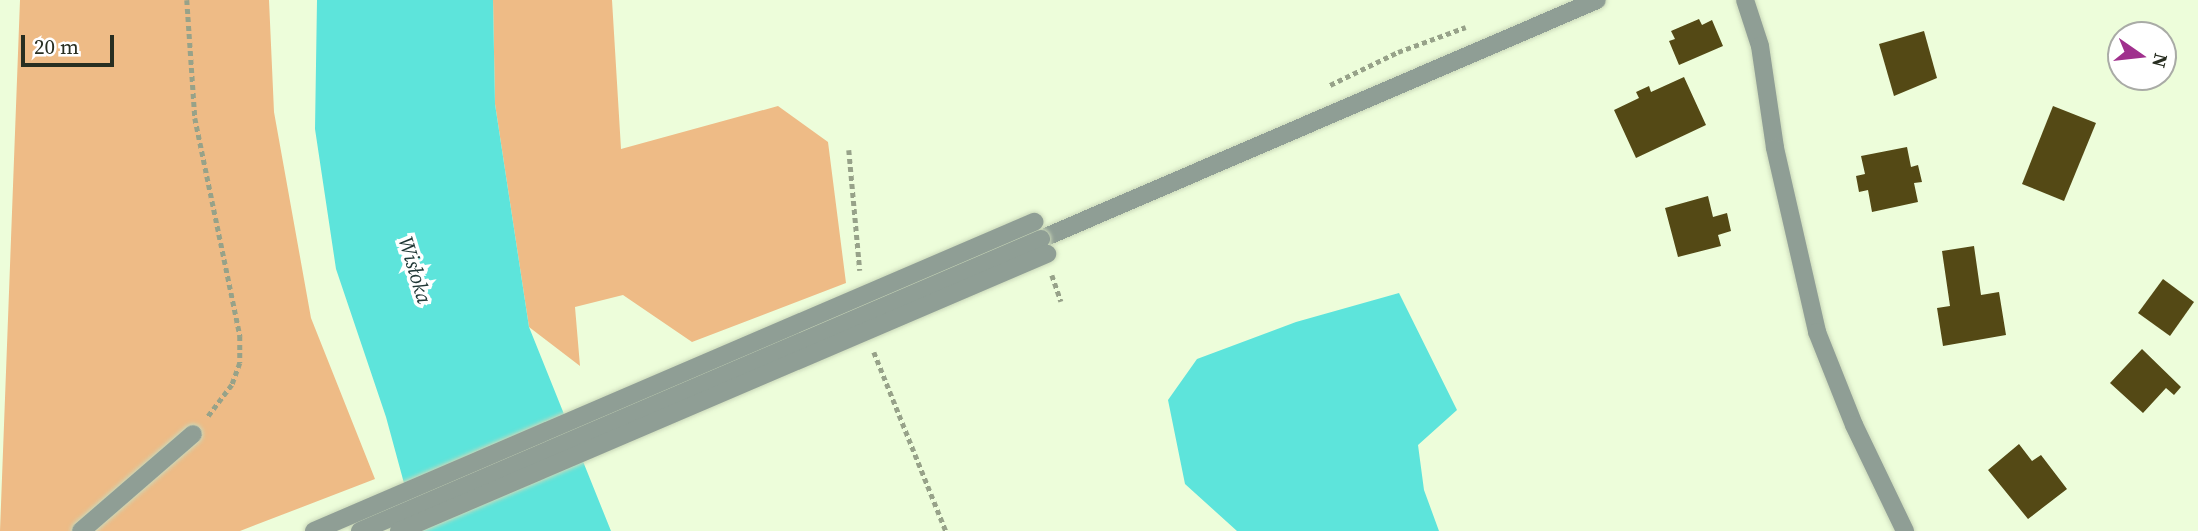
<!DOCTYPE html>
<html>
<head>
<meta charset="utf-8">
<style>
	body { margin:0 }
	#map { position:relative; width:2198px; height:531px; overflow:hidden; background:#edfdda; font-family:"Source Serif 4",serif }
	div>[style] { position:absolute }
	.green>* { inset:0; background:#eebb86 }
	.water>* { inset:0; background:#5de4db }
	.building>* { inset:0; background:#544915 }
	.path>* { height:4.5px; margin-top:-2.25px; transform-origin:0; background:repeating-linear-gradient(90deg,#97a289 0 5px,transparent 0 8.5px) }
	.roads { filter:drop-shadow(0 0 2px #cad8b9) drop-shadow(0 0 2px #cad8b9) }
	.minor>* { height:18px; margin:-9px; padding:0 9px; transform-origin:9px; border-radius:9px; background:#8f9e95 }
	.bridges { filter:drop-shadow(0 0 2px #cad8b9) drop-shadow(0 0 2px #cad8b9) }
	.minor-bridge>* { height:18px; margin:-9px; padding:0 9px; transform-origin:9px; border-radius:9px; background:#8f9e95 }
	span { translate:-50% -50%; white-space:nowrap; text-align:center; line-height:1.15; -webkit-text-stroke:7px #fff; paint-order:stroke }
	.water-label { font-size:21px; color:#203836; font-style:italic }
	.north { position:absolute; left:2107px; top:21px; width:70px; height:70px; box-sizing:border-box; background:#fff; border:2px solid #a9aba6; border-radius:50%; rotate:104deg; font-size:19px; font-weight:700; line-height:28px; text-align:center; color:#282e21 }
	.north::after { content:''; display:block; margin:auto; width:24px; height:32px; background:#a0308d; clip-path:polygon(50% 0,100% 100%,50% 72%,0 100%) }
	.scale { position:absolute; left:21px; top:35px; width:93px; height:32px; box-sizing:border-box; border:4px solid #282e21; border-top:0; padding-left:9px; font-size:21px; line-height:24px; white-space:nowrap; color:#282e21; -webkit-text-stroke:5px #fff; paint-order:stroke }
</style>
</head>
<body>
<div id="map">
	<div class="green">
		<div style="clip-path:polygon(20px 0,269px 0,274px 112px,311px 318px,375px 479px,240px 531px,0 531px)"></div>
		<div style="clip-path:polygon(493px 0,612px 0,621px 149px,778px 106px,828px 142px,846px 283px,692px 342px,623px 295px,575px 307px,580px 366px,529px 327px,495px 104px)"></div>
	</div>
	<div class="water">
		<div style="clip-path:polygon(317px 0,493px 0,495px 104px,529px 327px,611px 531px,417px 531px,386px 417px,336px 269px,315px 129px)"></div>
		<div style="clip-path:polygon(1399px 293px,1457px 410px,1418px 445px,1424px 490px,1439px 531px,1237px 531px,1185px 484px,1168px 400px,1197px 359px,1296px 322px)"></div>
	</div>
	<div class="building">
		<div style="clip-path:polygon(1699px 19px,1702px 25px,1712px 20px,1723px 46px,1679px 65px,1669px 41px,1675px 39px,1671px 31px)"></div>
		<div style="clip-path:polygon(1924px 31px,1937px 78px,1894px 96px,1879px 44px)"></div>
		<div style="clip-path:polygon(1684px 77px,1706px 125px,1636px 158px,1614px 110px,1639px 98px,1636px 92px,1649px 86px,1651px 92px)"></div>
		<div style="clip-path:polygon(2053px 106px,2096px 123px,2064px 201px,2022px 184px)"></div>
		<div style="clip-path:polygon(1907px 147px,1911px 167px,1918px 165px,1922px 182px,1914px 183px,1918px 202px,1872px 212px,1868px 190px,1859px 192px,1856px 176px,1865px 174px,1861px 156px)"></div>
		<div style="clip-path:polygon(1708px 196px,1713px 217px,1727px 213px,1731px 231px,1718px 235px,1721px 246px,1678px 257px,1665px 208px)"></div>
		<div style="clip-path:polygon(1974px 246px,1981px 295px,1999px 292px,2006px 335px,1943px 346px,1937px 308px,1950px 306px,1942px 251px)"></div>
		<div style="clip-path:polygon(2163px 279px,2194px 302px,2170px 336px,2138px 313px)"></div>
		<div style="clip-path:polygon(2142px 349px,2181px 387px,2174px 395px,2166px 388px,2143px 413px,2110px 383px)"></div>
		<div style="clip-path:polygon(2019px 444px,2032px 461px,2041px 455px,2067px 489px,2028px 519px,1988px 470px)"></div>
	</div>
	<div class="path">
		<div style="left:187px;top:0;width:118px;rotate:86.1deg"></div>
		<div style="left:195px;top:118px;width:223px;rotate:78.3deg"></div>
		<div style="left:240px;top:336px;width:27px;rotate:90deg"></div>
		<div style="left:240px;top:363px;width:23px;rotate:110deg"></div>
		<div style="left:232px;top:385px;width:41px;rotate:127.1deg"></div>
		<div style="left:1330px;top:85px;width:76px;rotate:-25.9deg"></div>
		<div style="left:1398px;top:52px;width:72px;rotate:-20.2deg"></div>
		<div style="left:849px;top:150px;width:121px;rotate:84.8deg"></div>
		<div style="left:1052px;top:275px;width:28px;rotate:71deg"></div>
		<div style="left:874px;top:352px;width:193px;rotate:68.1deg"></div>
	</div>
	<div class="roads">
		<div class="minor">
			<div style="left:1745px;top:0;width:48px;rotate:71.9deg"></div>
			<div style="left:1760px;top:46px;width:103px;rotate:81.6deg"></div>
			<div style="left:1775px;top:148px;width:189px;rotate:77.1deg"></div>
			<div style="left:1817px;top:332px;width:100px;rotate:68.3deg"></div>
			<div style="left:1854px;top:425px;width:118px;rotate:64.3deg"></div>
			<div style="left:1041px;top:239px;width:605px;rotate:-23.26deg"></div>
			<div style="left:81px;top:531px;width:148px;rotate:-40.9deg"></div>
		</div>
	</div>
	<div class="bridges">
		<div class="minor-bridge">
			<div style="left:314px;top:531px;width:784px;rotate:-23.23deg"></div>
			<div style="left:360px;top:531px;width:741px;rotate:-23.21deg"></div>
			<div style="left:399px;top:531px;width:705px;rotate:-23.15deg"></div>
		</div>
	</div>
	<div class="water-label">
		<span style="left:415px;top:270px;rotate:73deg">Wisłoka</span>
	</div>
	<div class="north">N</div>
	<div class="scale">20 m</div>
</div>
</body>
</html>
